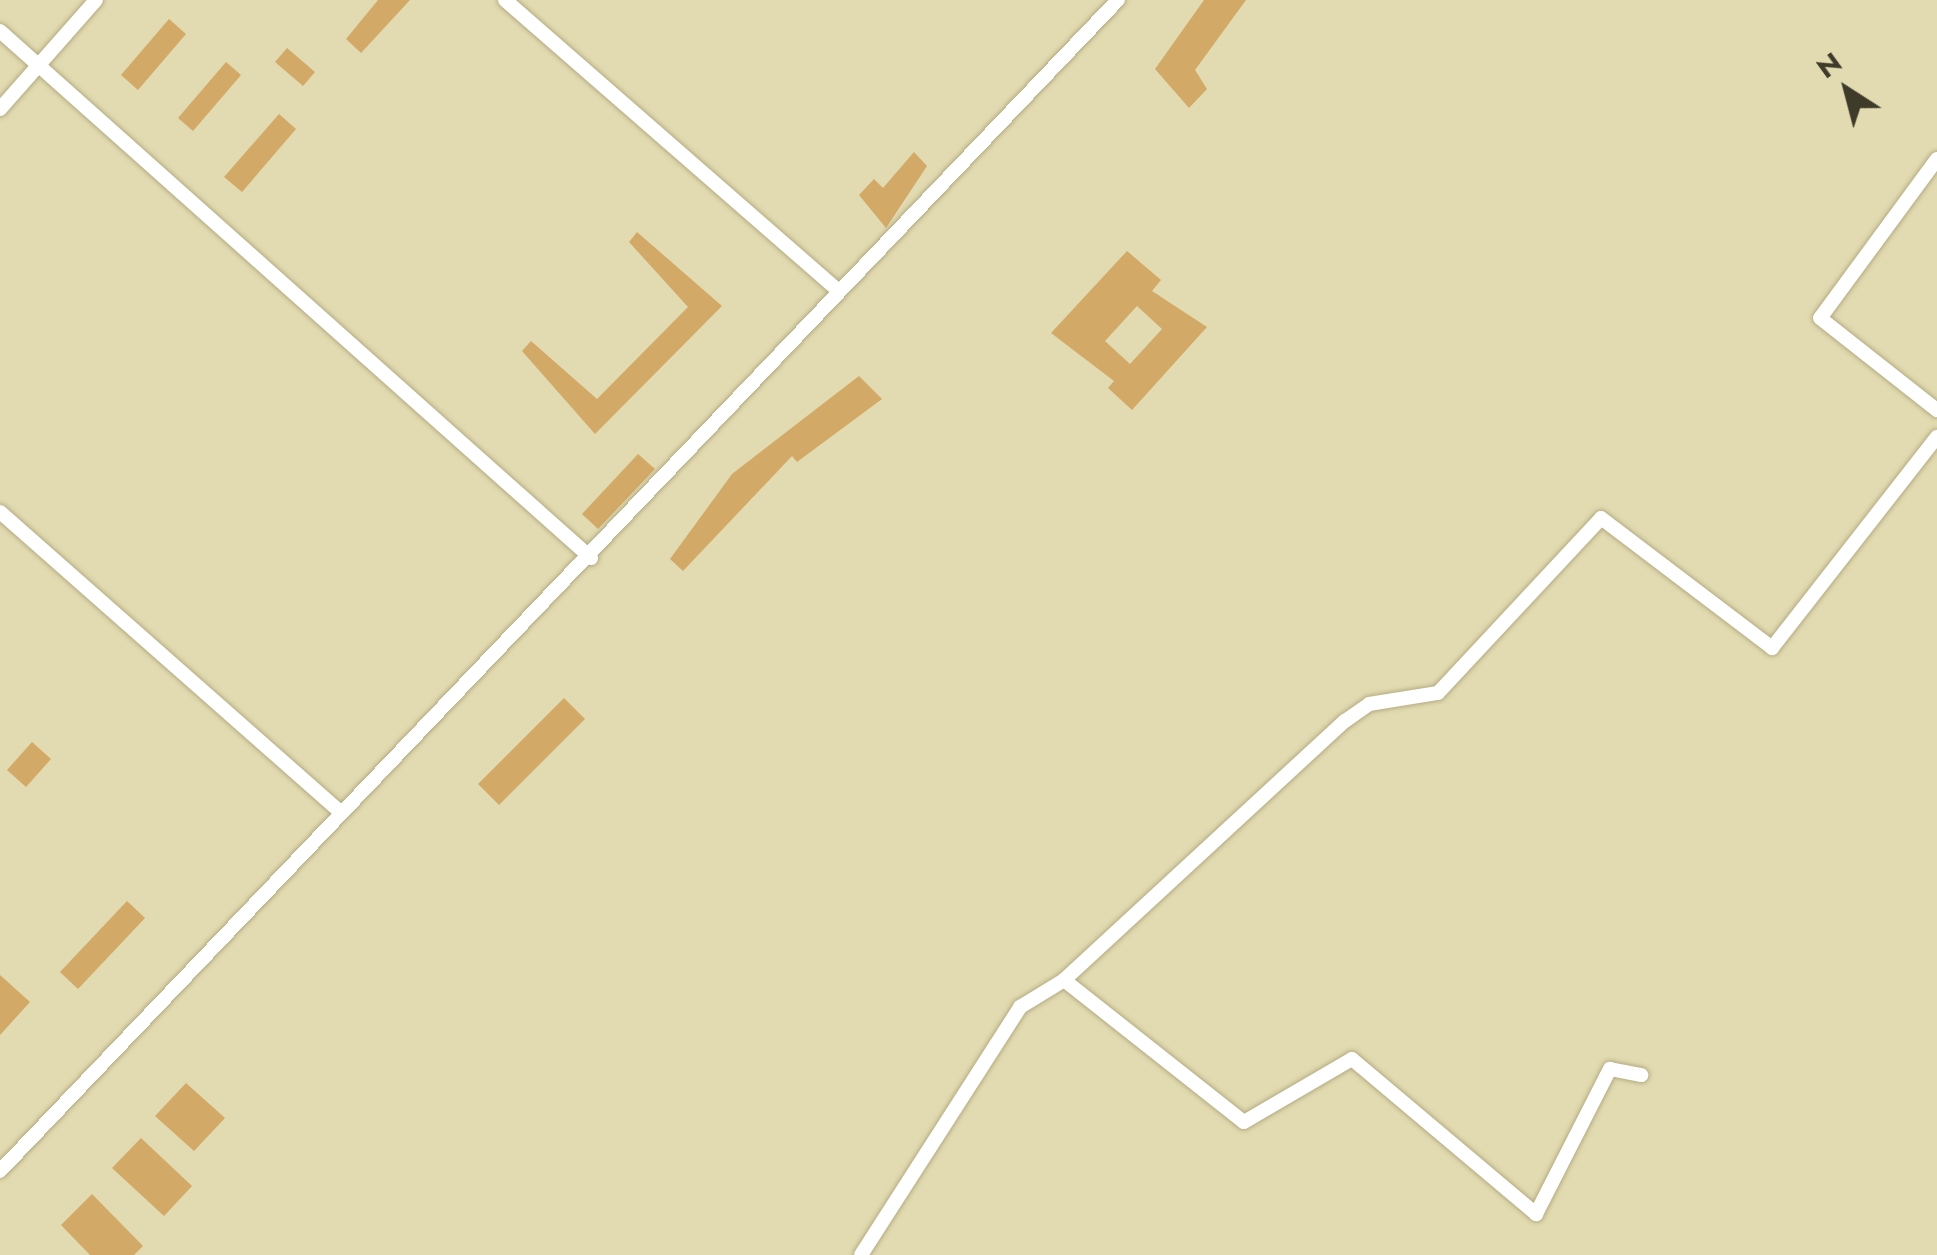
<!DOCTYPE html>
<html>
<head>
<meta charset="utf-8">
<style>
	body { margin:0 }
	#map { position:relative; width:1937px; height:1255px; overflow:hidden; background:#e2dab0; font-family:Jost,sans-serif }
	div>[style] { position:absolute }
	.building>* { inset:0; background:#d2a967 }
	.roads { filter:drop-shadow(0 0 2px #b4ac84) drop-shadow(0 0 2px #b4ac84) }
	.street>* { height:14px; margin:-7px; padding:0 7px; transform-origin:7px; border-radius:7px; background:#fff }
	span { translate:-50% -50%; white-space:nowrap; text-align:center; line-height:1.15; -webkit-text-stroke:9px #e2dab0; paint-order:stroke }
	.north { position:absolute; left:1797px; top:40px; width:100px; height:100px; -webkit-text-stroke:8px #e2dab0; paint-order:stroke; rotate:324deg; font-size:28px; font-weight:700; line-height:40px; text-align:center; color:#3e3b2a }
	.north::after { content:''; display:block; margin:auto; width:35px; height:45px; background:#3e3b2a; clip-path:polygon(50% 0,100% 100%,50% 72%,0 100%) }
</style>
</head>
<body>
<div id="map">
	<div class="building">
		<div style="clip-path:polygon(378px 0,410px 0,361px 53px,346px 39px)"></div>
		<div style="clip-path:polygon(1204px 0,1246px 0,1195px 70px,1207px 89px,1189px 108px,1155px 69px)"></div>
		<div style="clip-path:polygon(169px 19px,186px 34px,138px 90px,121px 75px)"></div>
		<div style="clip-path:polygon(287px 48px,315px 72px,303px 86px,275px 62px)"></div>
		<div style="clip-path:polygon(226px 62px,241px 75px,193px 131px,178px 118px)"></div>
		<div style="clip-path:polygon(279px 114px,296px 129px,242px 192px,224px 177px)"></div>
		<div style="clip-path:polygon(914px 152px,927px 166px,886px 228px,859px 195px,874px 179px,883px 188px)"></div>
		<div style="clip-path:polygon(637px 232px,722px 306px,595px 434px,522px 351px,531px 341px,597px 399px,688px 307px,629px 242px)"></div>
		<div style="clip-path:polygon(evenodd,1127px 251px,1161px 280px,1152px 291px,1207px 327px,1132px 410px,1108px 388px,1114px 381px,1051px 333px,1127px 251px,1137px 306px,1162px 329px,1130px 364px,1105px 341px,1137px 306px)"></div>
		<div style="clip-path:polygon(859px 376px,882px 399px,797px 462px,792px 456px,683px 571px,670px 559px,732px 474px)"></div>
		<div style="clip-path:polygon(638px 454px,655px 469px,598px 529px,582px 514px)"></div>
		<div style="clip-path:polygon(564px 698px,585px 719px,499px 805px,478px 784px)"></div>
		<div style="clip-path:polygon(32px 742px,51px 759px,26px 787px,7px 770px)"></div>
		<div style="clip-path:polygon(127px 901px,145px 918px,78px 989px,60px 972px)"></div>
		<div style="clip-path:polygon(0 975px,30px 1002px,0 1035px)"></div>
		<div style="clip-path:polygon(186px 1083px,225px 1118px,194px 1151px,155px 1116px)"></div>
		<div style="clip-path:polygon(141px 1138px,192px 1186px,164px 1216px,112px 1168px)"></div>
		<div style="clip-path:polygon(92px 1194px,143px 1246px,134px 1255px,90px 1255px,61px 1225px)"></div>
	</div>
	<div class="roads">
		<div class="street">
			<div style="left:505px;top:0;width:443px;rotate:41.1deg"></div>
			<div style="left:0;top:31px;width:792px;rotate:41.72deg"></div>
			<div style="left:0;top:109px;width:145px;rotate:-48.6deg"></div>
			<div style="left:1937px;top:159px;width:197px;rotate:126.3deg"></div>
			<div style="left:1820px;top:318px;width:149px;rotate:38.2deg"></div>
			<div style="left:0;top:512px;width:455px;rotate:41.4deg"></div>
			<div style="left:1064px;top:980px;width:229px;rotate:38.3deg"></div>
			<div style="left:1244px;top:1122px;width:125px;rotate:-30.3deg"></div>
			<div style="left:1352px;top:1059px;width:241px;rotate:40.1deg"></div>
			<div style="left:1536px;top:1214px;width:163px;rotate:-63deg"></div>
			<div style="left:1610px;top:1069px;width:32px;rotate:11deg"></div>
			<div style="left:0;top:1171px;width:1619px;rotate:-46.33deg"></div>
			<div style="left:861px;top:1255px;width:295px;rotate:-57.3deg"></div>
			<div style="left:1020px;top:1007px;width:52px;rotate:-31.5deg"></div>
			<div style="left:1064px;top:980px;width:382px;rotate:-42.7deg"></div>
			<div style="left:1345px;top:721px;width:29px;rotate:-35deg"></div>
			<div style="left:1369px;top:704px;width:70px;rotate:-9.1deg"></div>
			<div style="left:1438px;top:693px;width:239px;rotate:-47deg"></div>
			<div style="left:1601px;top:518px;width:215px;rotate:37.2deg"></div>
			<div style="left:1772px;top:648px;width:268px;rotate:-52deg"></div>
		</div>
	</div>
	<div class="north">N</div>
</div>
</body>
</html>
